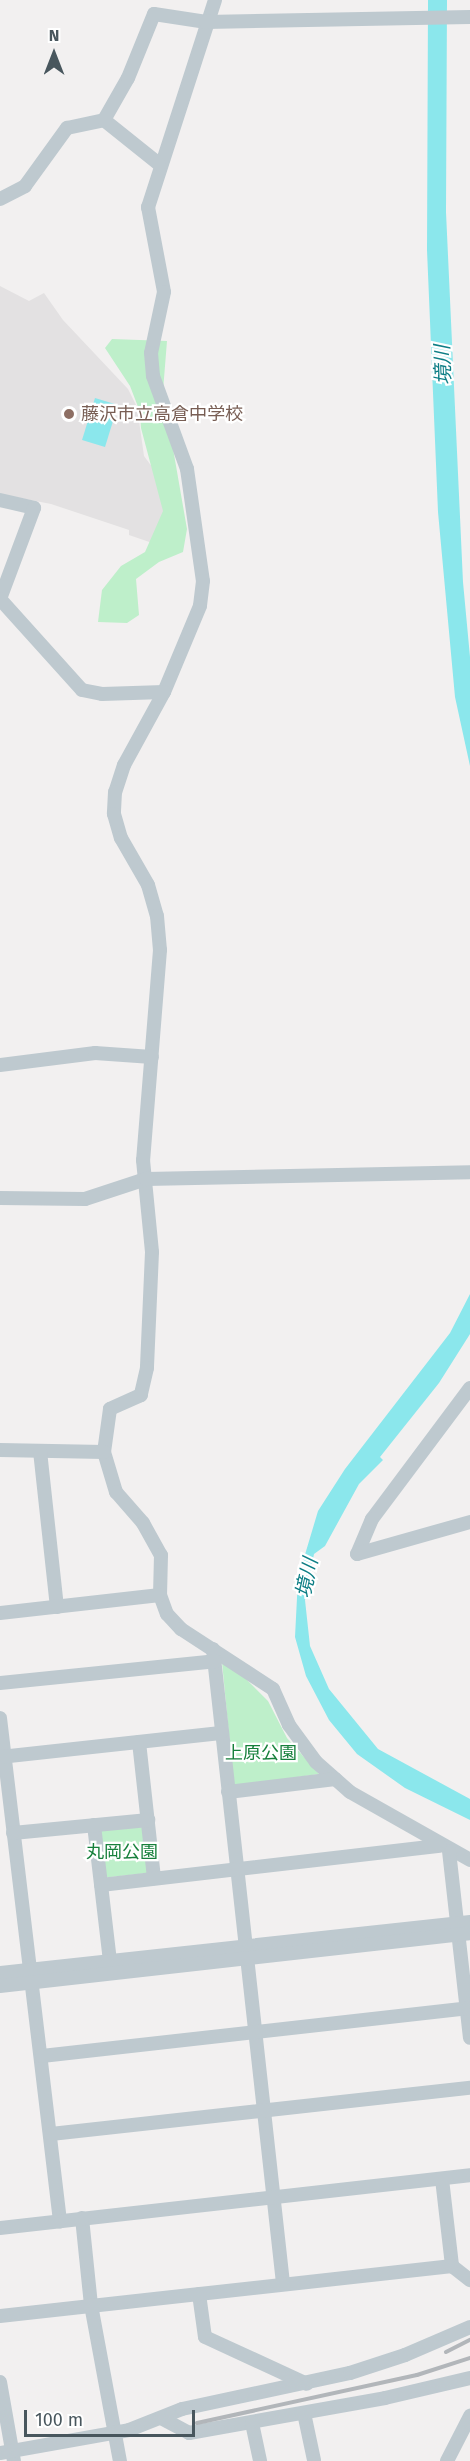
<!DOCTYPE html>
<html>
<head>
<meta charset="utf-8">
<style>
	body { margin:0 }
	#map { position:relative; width:470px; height:2461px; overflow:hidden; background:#f2f0f0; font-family:"Fira Sans","Noto Sans JP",sans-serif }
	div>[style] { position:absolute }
	.education>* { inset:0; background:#e3e1e2 }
	.green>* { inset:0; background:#beefca }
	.water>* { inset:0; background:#8be7ec }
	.minor>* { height:14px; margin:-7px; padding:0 7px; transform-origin:7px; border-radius:7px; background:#bec9cf }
	.rail>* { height:4px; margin:-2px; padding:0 2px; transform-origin:2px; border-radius:2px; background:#b2b6ba }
	.dots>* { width:16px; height:16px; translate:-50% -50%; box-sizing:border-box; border:3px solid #fff; border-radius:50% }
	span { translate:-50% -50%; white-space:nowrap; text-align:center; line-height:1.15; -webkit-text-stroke:4.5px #fff; paint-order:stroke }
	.education-label { font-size:18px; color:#785e54 }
	.left { translate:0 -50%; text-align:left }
	.park-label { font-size:18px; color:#17803c }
	.water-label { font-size:20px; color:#0d7e85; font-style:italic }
	.north { position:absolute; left:24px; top:24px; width:60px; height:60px; -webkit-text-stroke:4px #fff; paint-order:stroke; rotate:0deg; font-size:16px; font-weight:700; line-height:24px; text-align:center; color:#48565d }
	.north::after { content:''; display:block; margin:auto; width:21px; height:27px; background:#48565d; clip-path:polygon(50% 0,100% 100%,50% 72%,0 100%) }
	.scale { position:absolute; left:24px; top:2410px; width:171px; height:27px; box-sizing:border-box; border:3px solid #48565d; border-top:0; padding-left:8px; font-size:18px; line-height:21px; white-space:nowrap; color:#48565d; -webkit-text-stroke:4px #fff; paint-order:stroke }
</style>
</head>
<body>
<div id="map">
	<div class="education">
		<div style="clip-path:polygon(0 286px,29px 301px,44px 293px,63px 320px,128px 389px,137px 407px,144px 456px,158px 475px,167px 510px,161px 546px,129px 535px,129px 530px,51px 504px,0 494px)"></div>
	</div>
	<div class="green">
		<div style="clip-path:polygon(112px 339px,167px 341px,163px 391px,187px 529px,183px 552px,159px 562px,136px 579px,139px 615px,127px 623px,98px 622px,102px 590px,121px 566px,145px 552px,163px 511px,141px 428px,140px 412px,130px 386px,105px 348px)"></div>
		<div style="clip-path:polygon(222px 1662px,237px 1670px,268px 1701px,287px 1738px,319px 1774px,234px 1786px)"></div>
		<div style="clip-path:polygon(143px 1827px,148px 1873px,101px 1878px,96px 1831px)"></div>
	</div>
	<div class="water">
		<div style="clip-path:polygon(428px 0,447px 0,446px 212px,463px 582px,470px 657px,470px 766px,455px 697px,438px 512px,427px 250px)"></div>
		<div style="clip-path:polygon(95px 398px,118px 405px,105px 447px,82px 440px)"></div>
		<div style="clip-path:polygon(470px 1294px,470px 1334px,439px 1383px,380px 1457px,383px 1460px,359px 1484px,325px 1546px,314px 1554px,305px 1600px,310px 1646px,329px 1689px,378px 1749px,470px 1799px,470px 1820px,405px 1788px,357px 1754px,329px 1720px,306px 1676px,295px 1637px,298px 1578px,318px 1511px,345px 1469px,450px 1333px)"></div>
	</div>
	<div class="minor">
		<div style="left:215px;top:0;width:218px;rotate:107.9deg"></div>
		<div style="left:148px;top:207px;width:86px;rotate:79.3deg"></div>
		<div style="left:164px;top:292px;width:62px;rotate:102deg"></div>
		<div style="left:151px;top:353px;width:23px;rotate:85deg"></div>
		<div style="left:153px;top:376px;width:99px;rotate:69.9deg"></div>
		<div style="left:187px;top:469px;width:113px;rotate:81.9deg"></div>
		<div style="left:203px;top:581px;width:25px;rotate:97deg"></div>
		<div style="left:200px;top:606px;width:93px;rotate:112.7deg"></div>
		<div style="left:164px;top:692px;width:83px;rotate:118.7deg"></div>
		<div style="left:124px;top:765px;width:28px;rotate:108deg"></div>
		<div style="left:115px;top:792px;width:22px;rotate:93deg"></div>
		<div style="left:114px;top:814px;width:25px;rotate:74deg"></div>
		<div style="left:121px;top:838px;width:54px;rotate:60.1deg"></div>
		<div style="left:148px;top:885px;width:32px;rotate:74deg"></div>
		<div style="left:157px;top:916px;width:34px;rotate:85deg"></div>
		<div style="left:160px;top:950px;width:211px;rotate:94.6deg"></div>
		<div style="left:143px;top:1160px;width:92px;rotate:84.4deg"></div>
		<div style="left:152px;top:1252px;width:116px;rotate:92.5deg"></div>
		<div style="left:147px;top:1368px;width:28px;rotate:103deg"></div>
		<div style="left:141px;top:1395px;width:34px;rotate:156deg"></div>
		<div style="left:110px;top:1409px;width:43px;rotate:97.9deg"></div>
		<div style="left:104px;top:1452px;width:42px;rotate:73.3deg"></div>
		<div style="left:116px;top:1492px;width:41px;rotate:48.9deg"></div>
		<div style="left:143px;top:1523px;width:37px;rotate:61deg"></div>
		<div style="left:161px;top:1555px;width:40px;rotate:91.4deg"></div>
		<div style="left:160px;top:1595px;width:20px;rotate:70deg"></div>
		<div style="left:167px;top:1614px;width:21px;rotate:47deg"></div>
		<div style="left:181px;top:1629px;width:110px;rotate:33.1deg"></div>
		<div style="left:273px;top:1689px;width:39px;rotate:66deg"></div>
		<div style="left:289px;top:1725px;width:46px;rotate:53.9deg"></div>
		<div style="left:316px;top:1762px;width:45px;rotate:41.4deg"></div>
		<div style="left:350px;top:1792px;width:138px;rotate:29.5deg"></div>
		<div style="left:104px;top:120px;width:70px;rotate:38.7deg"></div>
		<div style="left:0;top:199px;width:28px;rotate:-27deg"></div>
		<div style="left:25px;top:186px;width:72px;rotate:-54.1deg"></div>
		<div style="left:67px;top:128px;width:38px;rotate:-12deg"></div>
		<div style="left:104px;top:120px;width:48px;rotate:-60.3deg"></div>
		<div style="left:128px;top:78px;width:69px;rotate:-67.9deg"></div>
		<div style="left:154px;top:14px;width:53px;rotate:8.7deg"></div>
		<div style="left:206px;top:22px;width:264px;rotate:-1.1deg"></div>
		<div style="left:0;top:500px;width:35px;rotate:13deg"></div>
		<div style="left:34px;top:508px;width:97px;rotate:110.5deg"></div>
		<div style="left:0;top:599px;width:122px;rotate:48deg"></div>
		<div style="left:82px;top:690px;width:20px;rotate:11deg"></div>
		<div style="left:102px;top:694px;width:62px;rotate:-1.8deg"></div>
		<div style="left:0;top:1065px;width:96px;rotate:-7.2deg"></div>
		<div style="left:95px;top:1053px;width:57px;rotate:4deg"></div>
		<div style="left:0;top:1198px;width:85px;rotate:0.7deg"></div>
		<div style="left:85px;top:1199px;width:64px;rotate:-18.2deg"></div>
		<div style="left:146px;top:1179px;width:324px;rotate:-1.2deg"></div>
		<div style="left:470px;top:1388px;width:164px;rotate:126.8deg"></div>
		<div style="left:372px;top:1519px;width:38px;rotate:113deg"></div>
		<div style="left:357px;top:1554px;width:117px;rotate:-15.8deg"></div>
		<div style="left:0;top:1450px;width:104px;rotate:1.1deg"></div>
		<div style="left:40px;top:1451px;width:157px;rotate:83.8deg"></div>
		<div style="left:0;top:1613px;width:161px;rotate:-6.4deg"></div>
		<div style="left:213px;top:1649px;width:638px;rotate:83.7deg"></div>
		<div style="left:0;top:1683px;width:216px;rotate:-5.8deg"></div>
		<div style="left:0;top:1718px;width:507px;rotate:83.2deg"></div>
		<div style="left:139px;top:1742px;width:137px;rotate:83.7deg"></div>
		<div style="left:0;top:1757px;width:222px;rotate:-6.2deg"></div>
		<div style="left:228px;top:1792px;width:108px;rotate:-6.9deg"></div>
		<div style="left:94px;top:1825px;width:145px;rotate:83.3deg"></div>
		<div style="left:13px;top:1833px;width:136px;rotate:-5.5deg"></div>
		<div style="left:449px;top:1851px;width:188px;rotate:83.6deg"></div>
		<div style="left:101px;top:1885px;width:341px;rotate:-6.6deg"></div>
		<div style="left:0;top:1973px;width:473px;rotate:-6.2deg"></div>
		<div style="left:0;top:1986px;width:473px;rotate:-6.4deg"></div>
		<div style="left:42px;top:2056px;width:431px;rotate:-6.4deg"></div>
		<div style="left:51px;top:2134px;width:422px;rotate:-6.3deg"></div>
		<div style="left:442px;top:2179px;width:88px;rotate:83.4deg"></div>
		<div style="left:82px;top:2218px;width:87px;rotate:84.1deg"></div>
		<div style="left:91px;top:2305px;width:159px;rotate:79.5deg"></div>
		<div style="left:0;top:2228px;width:473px;rotate:-6.4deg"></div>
		<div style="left:199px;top:2294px;width:43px;rotate:82.1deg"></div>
		<div style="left:205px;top:2337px;width:112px;rotate:24.7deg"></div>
		<div style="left:0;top:2316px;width:455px;rotate:-6.3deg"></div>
		<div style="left:452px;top:2266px;width:23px;rotate:38deg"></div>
		<div style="left:0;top:2382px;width:80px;rotate:80deg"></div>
		<div style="left:304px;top:2413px;width:48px;rotate:78deg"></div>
		<div style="left:163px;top:2419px;width:30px;rotate:28deg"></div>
		<div style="left:189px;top:2433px;width:199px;rotate:-10.1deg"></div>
		<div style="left:385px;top:2398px;width:87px;rotate:-13.2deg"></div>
		<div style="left:252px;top:2423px;width:39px;rotate:78deg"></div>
		<div style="left:0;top:2453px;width:131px;rotate:-10.1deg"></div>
		<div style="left:129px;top:2430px;width:57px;rotate:-21.6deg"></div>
		<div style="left:182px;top:2409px;width:172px;rotate:-12.1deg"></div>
		<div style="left:350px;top:2373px;width:58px;rotate:-18.1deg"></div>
		<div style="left:405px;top:2355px;width:71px;rotate:-23.3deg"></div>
		<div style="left:447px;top:2461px;width:51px;rotate:-62.9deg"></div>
	</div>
	<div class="rail">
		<div style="left:446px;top:2352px;width:27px;rotate:-27deg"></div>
		<div style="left:197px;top:2423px;width:225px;rotate:-12.3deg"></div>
		<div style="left:417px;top:2375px;width:56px;rotate:-17.8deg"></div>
	</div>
	<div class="dots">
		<div style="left:69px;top:414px;background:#8d6e63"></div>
	</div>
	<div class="education-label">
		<span class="left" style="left:81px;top:414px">藤沢市立高倉中学校</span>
	</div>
	<div class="park-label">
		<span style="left:261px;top:1753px">上原公園</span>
		<span style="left:122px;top:1852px">丸岡公園</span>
	</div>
	<div class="water-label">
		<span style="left:443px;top:365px;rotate:-92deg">境川</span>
		<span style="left:307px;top:1578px;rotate:-78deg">境川</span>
	</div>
	<div class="north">N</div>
	<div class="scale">100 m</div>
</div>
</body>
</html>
